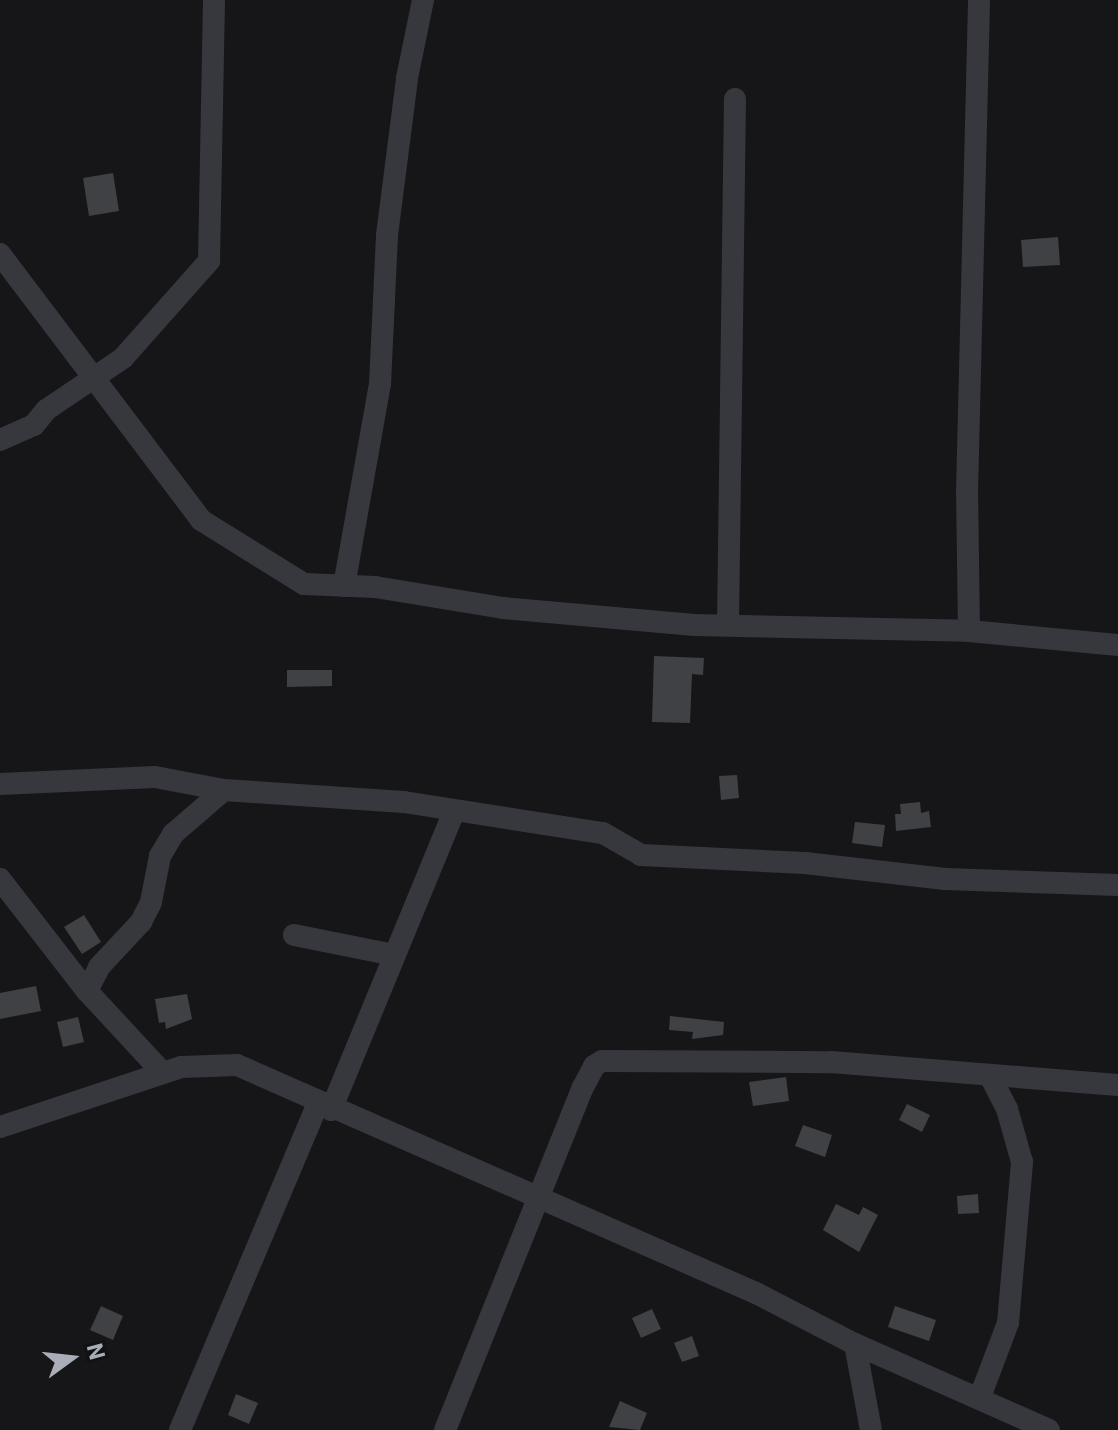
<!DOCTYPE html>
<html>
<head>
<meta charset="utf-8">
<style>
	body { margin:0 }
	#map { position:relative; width:1118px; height:1430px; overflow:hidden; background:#161618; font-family:Roboto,sans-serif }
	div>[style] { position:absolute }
	.building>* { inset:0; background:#404145 }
	.minor>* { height:22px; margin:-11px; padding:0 11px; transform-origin:11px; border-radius:11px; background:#37383d }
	span { translate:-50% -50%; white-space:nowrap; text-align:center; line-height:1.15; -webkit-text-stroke:8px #111113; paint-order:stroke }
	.north { position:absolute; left:32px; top:1318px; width:80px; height:80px; -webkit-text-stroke:6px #111113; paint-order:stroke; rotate:75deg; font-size:22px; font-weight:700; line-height:32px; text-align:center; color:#a8adb8 }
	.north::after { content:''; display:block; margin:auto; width:28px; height:36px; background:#a8adb8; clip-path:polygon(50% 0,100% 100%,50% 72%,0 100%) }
</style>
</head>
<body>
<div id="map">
	<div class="building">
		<div style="clip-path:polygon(113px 173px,119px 211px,89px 216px,83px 178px)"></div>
		<div style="clip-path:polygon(1058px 237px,1060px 265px,1023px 267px,1021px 240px)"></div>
		<div style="clip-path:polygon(654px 656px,704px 658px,703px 675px,692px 674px,690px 723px,652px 722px)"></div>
		<div style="clip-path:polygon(287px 670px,332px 670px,332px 686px,287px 687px)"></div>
		<div style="clip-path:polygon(737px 775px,739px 798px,721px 800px,719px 776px)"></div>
		<div style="clip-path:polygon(920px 802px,921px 813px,929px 811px,931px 827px,896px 831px,895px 814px,901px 814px,900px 804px)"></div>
		<div style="clip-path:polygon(855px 822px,885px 825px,882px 847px,852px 843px)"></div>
		<div style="clip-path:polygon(84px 915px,101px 942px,82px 954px,64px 927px)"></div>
		<div style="clip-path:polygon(36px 986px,41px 1011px,0 1019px,0 993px)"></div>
		<div style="clip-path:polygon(187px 994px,192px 1019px,166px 1029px,165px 1022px,159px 1023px,155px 999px)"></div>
		<div style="clip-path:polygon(670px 1016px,724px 1022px,723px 1035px,692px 1039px,693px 1032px,669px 1030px)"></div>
		<div style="clip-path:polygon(78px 1017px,84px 1042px,63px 1047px,57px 1022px)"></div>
		<div style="clip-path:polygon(786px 1077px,789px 1101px,753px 1106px,749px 1082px)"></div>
		<div style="clip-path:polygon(907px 1104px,930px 1115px,922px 1132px,899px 1120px)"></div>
		<div style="clip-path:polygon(803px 1125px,832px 1135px,825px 1157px,795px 1146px)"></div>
		<div style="clip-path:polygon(978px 1194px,979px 1213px,958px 1214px,957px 1196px)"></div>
		<div style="clip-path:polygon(836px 1204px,859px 1215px,863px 1207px,878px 1215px,859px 1252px,823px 1230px)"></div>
		<div style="clip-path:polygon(101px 1306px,123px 1316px,113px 1340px,90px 1330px)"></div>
		<div style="clip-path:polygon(895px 1306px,936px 1320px,929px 1341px,888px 1327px)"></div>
		<div style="clip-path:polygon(652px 1309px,661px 1329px,641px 1338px,632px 1318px)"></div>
		<div style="clip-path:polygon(692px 1336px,699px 1356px,682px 1362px,674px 1343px)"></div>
		<div style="clip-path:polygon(236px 1394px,258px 1403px,249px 1424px,228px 1415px)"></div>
		<div style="clip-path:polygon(620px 1401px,647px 1413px,640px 1430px,609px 1427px)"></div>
	</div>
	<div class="minor">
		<div style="left:0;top:254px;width:333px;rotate:52.9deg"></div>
		<div style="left:201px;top:520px;width:121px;rotate:31.9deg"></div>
		<div style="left:304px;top:584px;width:71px;rotate:2.4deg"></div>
		<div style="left:375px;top:587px;width:130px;rotate:9.3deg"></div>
		<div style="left:503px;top:608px;width:192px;rotate:5.1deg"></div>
		<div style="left:694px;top:625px;width:275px;rotate:1.2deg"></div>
		<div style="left:969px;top:631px;width:150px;rotate:5.4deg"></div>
		<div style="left:0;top:440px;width:37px;rotate:-24deg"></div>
		<div style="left:34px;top:425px;width:19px;rotate:-51deg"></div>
		<div style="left:46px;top:410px;width:93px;rotate:-34deg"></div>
		<div style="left:123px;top:358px;width:130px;rotate:-48.4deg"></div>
		<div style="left:209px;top:261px;width:261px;rotate:-88.9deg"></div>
		<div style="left:344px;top:586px;width:205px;rotate:-79.9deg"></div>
		<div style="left:380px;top:384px;width:149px;rotate:-87.3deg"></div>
		<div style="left:387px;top:235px;width:158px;rotate:-82.7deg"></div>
		<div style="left:407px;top:78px;width:80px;rotate:-78.4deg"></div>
		<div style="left:728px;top:625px;width:526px;rotate:-89.24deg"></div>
		<div style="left:969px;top:631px;width:138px;rotate:-90.8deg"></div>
		<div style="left:967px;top:493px;width:493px;rotate:-88.6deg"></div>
		<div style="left:0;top:784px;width:155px;rotate:-2.6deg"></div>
		<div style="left:155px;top:777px;width:70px;rotate:10.7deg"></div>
		<div style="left:224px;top:790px;width:180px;rotate:3.8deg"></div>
		<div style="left:404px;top:802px;width:201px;rotate:8.9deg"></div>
		<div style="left:603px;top:833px;width:44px;rotate:30.1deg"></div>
		<div style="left:641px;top:855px;width:164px;rotate:2.8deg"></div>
		<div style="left:805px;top:863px;width:141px;rotate:6.5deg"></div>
		<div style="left:945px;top:879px;width:173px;rotate:2deg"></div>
		<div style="left:0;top:879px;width:142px;rotate:52.2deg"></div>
		<div style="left:87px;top:991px;width:110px;rotate:47.2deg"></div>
		<div style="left:294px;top:935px;width:102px;rotate:11.3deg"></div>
		<div style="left:87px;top:991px;width:27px;rotate:-63deg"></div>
		<div style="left:99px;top:967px;width:62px;rotate:-47deg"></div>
		<div style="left:141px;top:922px;width:22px;rotate:-63deg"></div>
		<div style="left:151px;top:902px;width:47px;rotate:-78.9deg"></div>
		<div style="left:160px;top:856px;width:26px;rotate:-59deg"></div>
		<div style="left:173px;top:834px;width:67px;rotate:-40.8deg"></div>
		<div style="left:331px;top:1110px;width:322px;rotate:-67.6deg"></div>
		<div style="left:0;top:1127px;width:191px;rotate:-18.3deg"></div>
		<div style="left:181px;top:1067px;width:56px;rotate:-2deg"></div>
		<div style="left:237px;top:1065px;width:567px;rotate:23.72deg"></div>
		<div style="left:756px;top:1293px;width:111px;rotate:27.3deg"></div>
		<div style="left:855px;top:1344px;width:212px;rotate:23.9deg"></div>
		<div style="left:855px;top:1344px;width:87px;rotate:79.5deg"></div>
		<div style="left:980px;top:1397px;width:79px;rotate:-69.3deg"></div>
		<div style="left:1008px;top:1323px;width:162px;rotate:-85deg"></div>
		<div style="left:1022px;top:1162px;width:55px;rotate:-105.8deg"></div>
		<div style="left:1007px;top:1109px;width:38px;rotate:-117deg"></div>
		<div style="left:180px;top:1430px;width:354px;rotate:-67.1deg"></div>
		<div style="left:445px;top:1430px;width:367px;rotate:-68.1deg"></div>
		<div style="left:582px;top:1089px;width:26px;rotate:-62deg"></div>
		<div style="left:594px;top:1066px;width:9px;rotate:-32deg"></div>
		<div style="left:602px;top:1061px;width:229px;rotate:0.3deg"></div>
		<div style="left:831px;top:1062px;width:288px;rotate:4.6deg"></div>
	</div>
	<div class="north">N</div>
</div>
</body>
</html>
